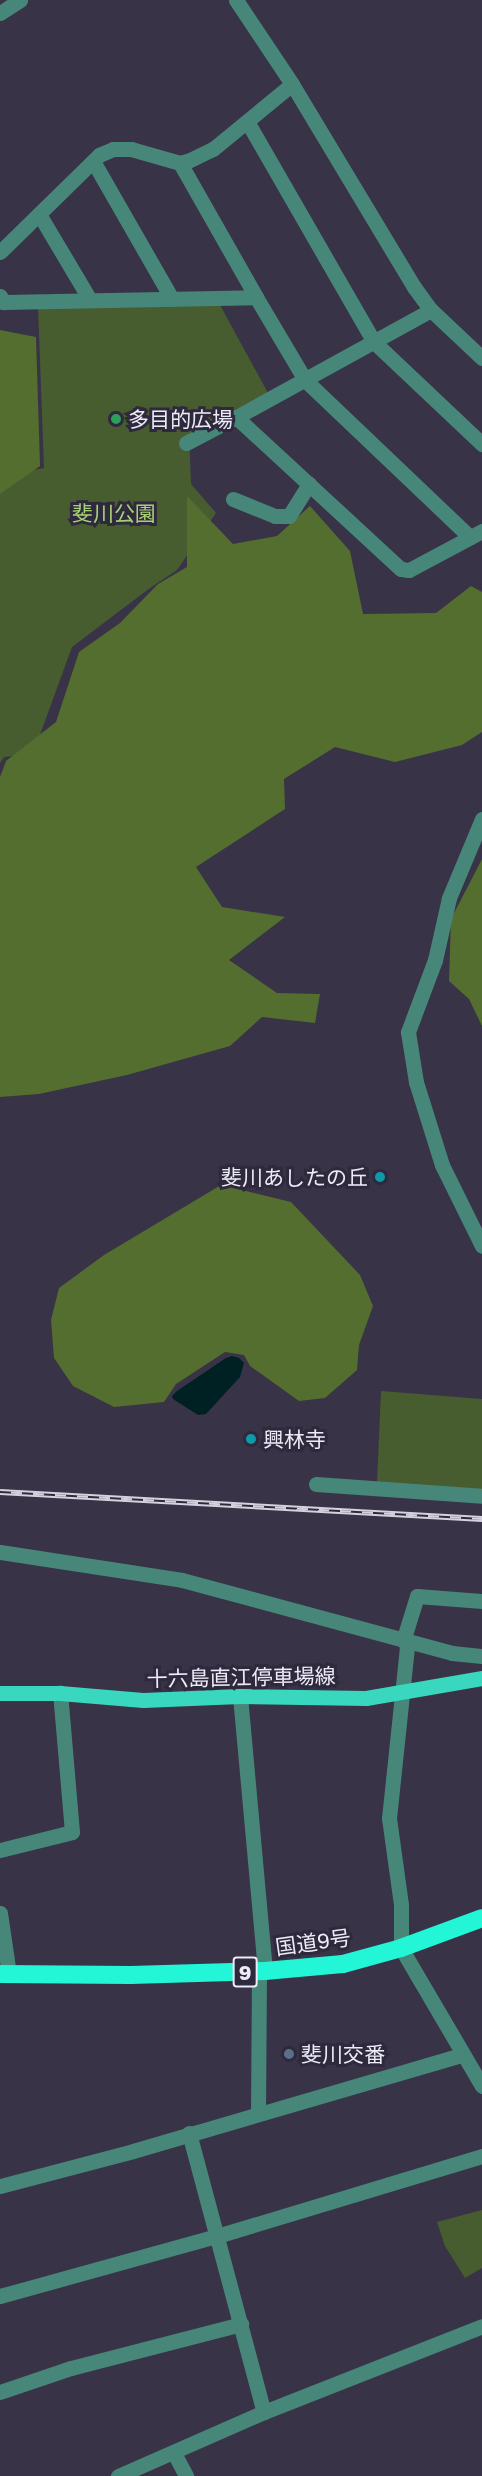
<!DOCTYPE html>
<html>
<head>
<meta charset="utf-8">
<style>
	body { margin:0 }
	#map { position:relative; width:482px; height:2476px; overflow:hidden; background:#383346; font-family:"Golos Text","Noto Sans JP",sans-serif }
	div>[style] { position:absolute }
	.green>* { inset:0; background:#485d2f }
	.forest>* { inset:0; background:#536e2f }
	.water>* { inset:0; background:#002124 }
	.minor>* { height:15px; margin:-7.5px; padding:0 7.5px; transform-origin:7.5px; border-radius:7.5px; background:#47877a }
	.major>* { height:15px; margin:-7.5px; padding:0 7.5px; transform-origin:7.5px; border-radius:7.5px; background:#39d7bd }
	.highway>* { height:18px; margin:-9px; padding:0 9px; transform-origin:9px; border-radius:9px; background:#22f6d7 }
	.rail>* { height:6px; margin-top:-3px; transform-origin:0; background:repeating-linear-gradient(90deg,#2e293c 0 11px,#d4d2df 0 22px); box-sizing:border-box; border-block:2px solid #d4d2df }
	.dots>* { width:16px; height:16px; translate:-50% -50%; box-sizing:border-box; border:3px solid #2e293c; border-radius:50% }
	span { translate:-50% -50%; white-space:nowrap; text-align:center; line-height:1.15; -webkit-text-stroke:6px #2e293c; paint-order:stroke }
	.shield-label span { padding:2px 4px; background:#2e293c; border:2px solid; border-radius:4px; -webkit-text-stroke-width:0 }
	.shield-label { font-size:20px; color:#edebf7; font-weight:700 }
	.poi-label { font-size:21px; color:#edebf7 }
	.left { translate:0 -50%; text-align:left }
	.right { translate:-100% -50%; text-align:right }
	.park-label { font-size:21px; color:#a8d177 }
	.street-label { font-size:21px; color:#edebf7 }
</style>
</head>
<body>
<div id="map">
	<div class="green">
		<div style="clip-path:polygon(220px 305px,268px 393px,189px 434px,191px 484px,216px 513px,177px 570px,150px 588px,72px 647px,33px 754px,4px 757px,0 763px,0 476px,44px 468px,38px 307px)"></div>
		<div style="clip-path:polygon(381px 1391px,482px 1399px,482px 1490px,377px 1483px)"></div>
		<div style="clip-path:polygon(482px 2210px,482px 2268px,465px 2278px,445px 2246px,437px 2222px)"></div>
	</div>
	<div class="forest">
		<div style="clip-path:polygon(0 330px,36px 337px,40px 466px,0 494px)"></div>
		<div style="clip-path:polygon(187px 496px,233px 544px,277px 536px,310px 506px,350px 551px,363px 614px,436px 613px,471px 586px,482px 592px,482px 732px,462px 745px,395px 762px,335px 747px,284px 779px,285px 809px,196px 867px,222px 907px,285px 917px,229px 960px,277px 993px,320px 994px,315px 1023px,262px 1017px,230px 1046px,127px 1075px,39px 1094px,0 1097px,0 777px,6px 761px,56px 722px,79px 652px,120px 623px,158px 584px,187px 567px)"></div>
		<div style="clip-path:polygon(482px 859px,482px 1026px,469px 999px,449px 981px,451px 919px)"></div>
		<div style="clip-path:polygon(221px 1185px,291px 1202px,360px 1275px,373px 1306px,359px 1345px,357px 1370px,325px 1398px,299px 1401px,250px 1366px,244px 1355px,225px 1352px,176px 1384px,164px 1402px,114px 1407px,73px 1386px,54px 1358px,51px 1320px,59px 1288px,104px 1255px)"></div>
	</div>
	<div class="water">
		<div style="clip-path:polygon(232px 1356px,239px 1358px,244px 1363px,240px 1377px,206px 1414px,198px 1415px,173px 1399px,172px 1396px,177px 1391px,226px 1358px)"></div>
	</div>
	<div class="minor">
		<div style="left:236px;top:0;width:101px;rotate:56.3deg"></div>
		<div style="left:292px;top:84px;width:237px;rotate:59deg"></div>
		<div style="left:414px;top:287px;width:29px;rotate:54deg"></div>
		<div style="left:431px;top:310px;width:70px;rotate:43.3deg"></div>
		<div style="left:0;top:13px;width:24px;rotate:-33deg"></div>
		<div style="left:248px;top:123px;width:253px;rotate:60.1deg"></div>
		<div style="left:374px;top:342px;width:149px;rotate:43.4deg"></div>
		<div style="left:93px;top:161px;width:159px;rotate:60.2deg"></div>
		<div style="left:180px;top:163px;width:154px;rotate:60.4deg"></div>
		<div style="left:39px;top:214px;width:100px;rotate:59.3deg"></div>
		<div style="left:0;top:252px;width:139px;rotate:-44.4deg"></div>
		<div style="left:99px;top:155px;width:15px;rotate:-23deg"></div>
		<div style="left:113px;top:149px;width:18px"></div>
		<div style="left:131px;top:149px;width:51px;rotate:15.9deg"></div>
		<div style="left:180px;top:163px;width:10px;rotate:-17deg"></div>
		<div style="left:190px;top:160px;width:25px;rotate:-26deg"></div>
		<div style="left:213px;top:149px;width:102px;rotate:-39.4deg"></div>
		<div style="left:0;top:296px;width:7px;rotate:63deg"></div>
		<div style="left:3px;top:302px;width:253px;rotate:-1.1deg"></div>
		<div style="left:256px;top:297px;width:96px;rotate:59.4deg"></div>
		<div style="left:305px;top:380px;width:228px;rotate:43.6deg"></div>
		<div style="left:431px;top:310px;width:222px;rotate:151.2deg"></div>
		<div style="left:236px;top:417px;width:224px;rotate:42.7deg"></div>
		<div style="left:401px;top:569px;width:8px;rotate:7deg"></div>
		<div style="left:409px;top:570px;width:83px;rotate:-28.1deg"></div>
		<div style="left:186px;top:443px;width:56px;rotate:-27.5deg"></div>
		<div style="left:233px;top:499px;width:45px;rotate:22deg"></div>
		<div style="left:275px;top:516px;width:14px"></div>
		<div style="left:289px;top:516px;width:38px;rotate:-58deg"></div>
		<div style="left:482px;top:819px;width:86px;rotate:112.7deg"></div>
		<div style="left:449px;top:898px;width:64px;rotate:102.7deg"></div>
		<div style="left:435px;top:960px;width:77px;rotate:110.6deg"></div>
		<div style="left:408px;top:1032px;width:51px;rotate:80.9deg"></div>
		<div style="left:416px;top:1082px;width:87px;rotate:72.6deg"></div>
		<div style="left:442px;top:1165px;width:90px;rotate:63.7deg"></div>
		<div style="left:316px;top:1484px;width:166px;rotate:4.1deg"></div>
		<div style="left:0;top:1552px;width:184px;rotate:8.7deg"></div>
		<div style="left:182px;top:1580px;width:280px;rotate:15.1deg"></div>
		<div style="left:452px;top:1653px;width:30px;rotate:6deg"></div>
		<div style="left:482px;top:1601px;width:65px;rotate:-175.6deg"></div>
		<div style="left:417px;top:1596px;width:44px;rotate:107.2deg"></div>
		<div style="left:404px;top:1638px;width:9px;rotate:72deg"></div>
		<div style="left:407px;top:1647px;width:172px;rotate:96deg"></div>
		<div style="left:389px;top:1818px;width:88px;rotate:82.1deg"></div>
		<div style="left:401px;top:1905px;width:43px;rotate:90deg"></div>
		<div style="left:401px;top:1948px;width:160px;rotate:59.6deg"></div>
		<div style="left:240px;top:1696px;width:276px;rotate:84.8deg"></div>
		<div style="left:0;top:1850px;width:74px;rotate:-14deg"></div>
		<div style="left:72px;top:1832px;width:140px;rotate:-94.9deg"></div>
		<div style="left:0;top:1913px;width:62px;rotate:81.6deg"></div>
		<div style="left:258px;top:2113px;width:142px;rotate:-89.6deg"></div>
		<div style="left:189px;top:2133px;width:289px;rotate:75deg"></div>
		<div style="left:0;top:2186px;width:138px;rotate:-14.7deg"></div>
		<div style="left:133px;top:2151px;width:343px;rotate:-16.3deg"></div>
		<div style="left:0;top:2296px;width:225px;rotate:-15.5deg"></div>
		<div style="left:217px;top:2236px;width:277px;rotate:-16.8deg"></div>
		<div style="left:0;top:2392px;width:75px;rotate:-18.7deg"></div>
		<div style="left:71px;top:2368px;width:176px;rotate:-14.5deg"></div>
		<div style="left:174px;top:2453px;width:26px;rotate:62deg"></div>
		<div style="left:118px;top:2476px;width:159px;rotate:-23.7deg"></div>
		<div style="left:264px;top:2412px;width:234px;rotate:-21.5deg"></div>
	</div>
	<div class="major">
		<div style="left:0;top:1693px;width:60px"></div>
		<div style="left:60px;top:1693px;width:83px;rotate:4.8deg"></div>
		<div style="left:143px;top:1700px;width:97px;rotate:-2.4deg"></div>
		<div style="left:240px;top:1696px;width:126px;rotate:0.9deg"></div>
		<div style="left:366px;top:1698px;width:118px;rotate:-9.8deg"></div>
	</div>
	<div class="highway">
		<div style="left:0;top:1974px;width:131px;rotate:0.4deg"></div>
		<div style="left:131px;top:1975px;width:134px;rotate:-1.7deg"></div>
		<div style="left:265px;top:1971px;width:78px;rotate:-5.1deg"></div>
		<div style="left:343px;top:1964px;width:60px;rotate:-15.4deg"></div>
		<div style="left:401px;top:1948px;width:86px;rotate:-20.3deg"></div>
	</div>
	<div class="rail">
		<div style="left:0;top:1492px;width:483px;rotate:3.2deg"></div>
	</div>
	<div class="dots">
		<div style="left:116px;top:419px;background:#2e9e5b"></div>
		<div style="left:380px;top:1177px;background:#0f9aa8"></div>
		<div style="left:251px;top:1439px;background:#0f9aa8"></div>
		<div style="left:289px;top:2054px;background:#5c6f8a"></div>
	</div>
	<div class="shield-label">
		<span style="left:245px;top:1972px">9</span>
	</div>
	<div class="poi-label">
		<span class="left" style="left:128px;top:419px">多目的広場</span>
		<span class="right" style="left:368px;top:1177px">斐川あしたの丘</span>
		<span class="left" style="left:263px;top:1439px">興林寺</span>
		<span class="left" style="left:301px;top:2054px">斐川交番</span>
	</div>
	<div class="park-label">
		<span style="left:114px;top:513px">斐川公園</span>
	</div>
	<div class="street-label">
		<span style="left:241px;top:1677px;rotate:-1deg">十六島直江停車場線</span>
		<span style="left:313px;top:1942px;rotate:-8deg">国道9号</span>
	</div>
</div>
</body>
</html>
